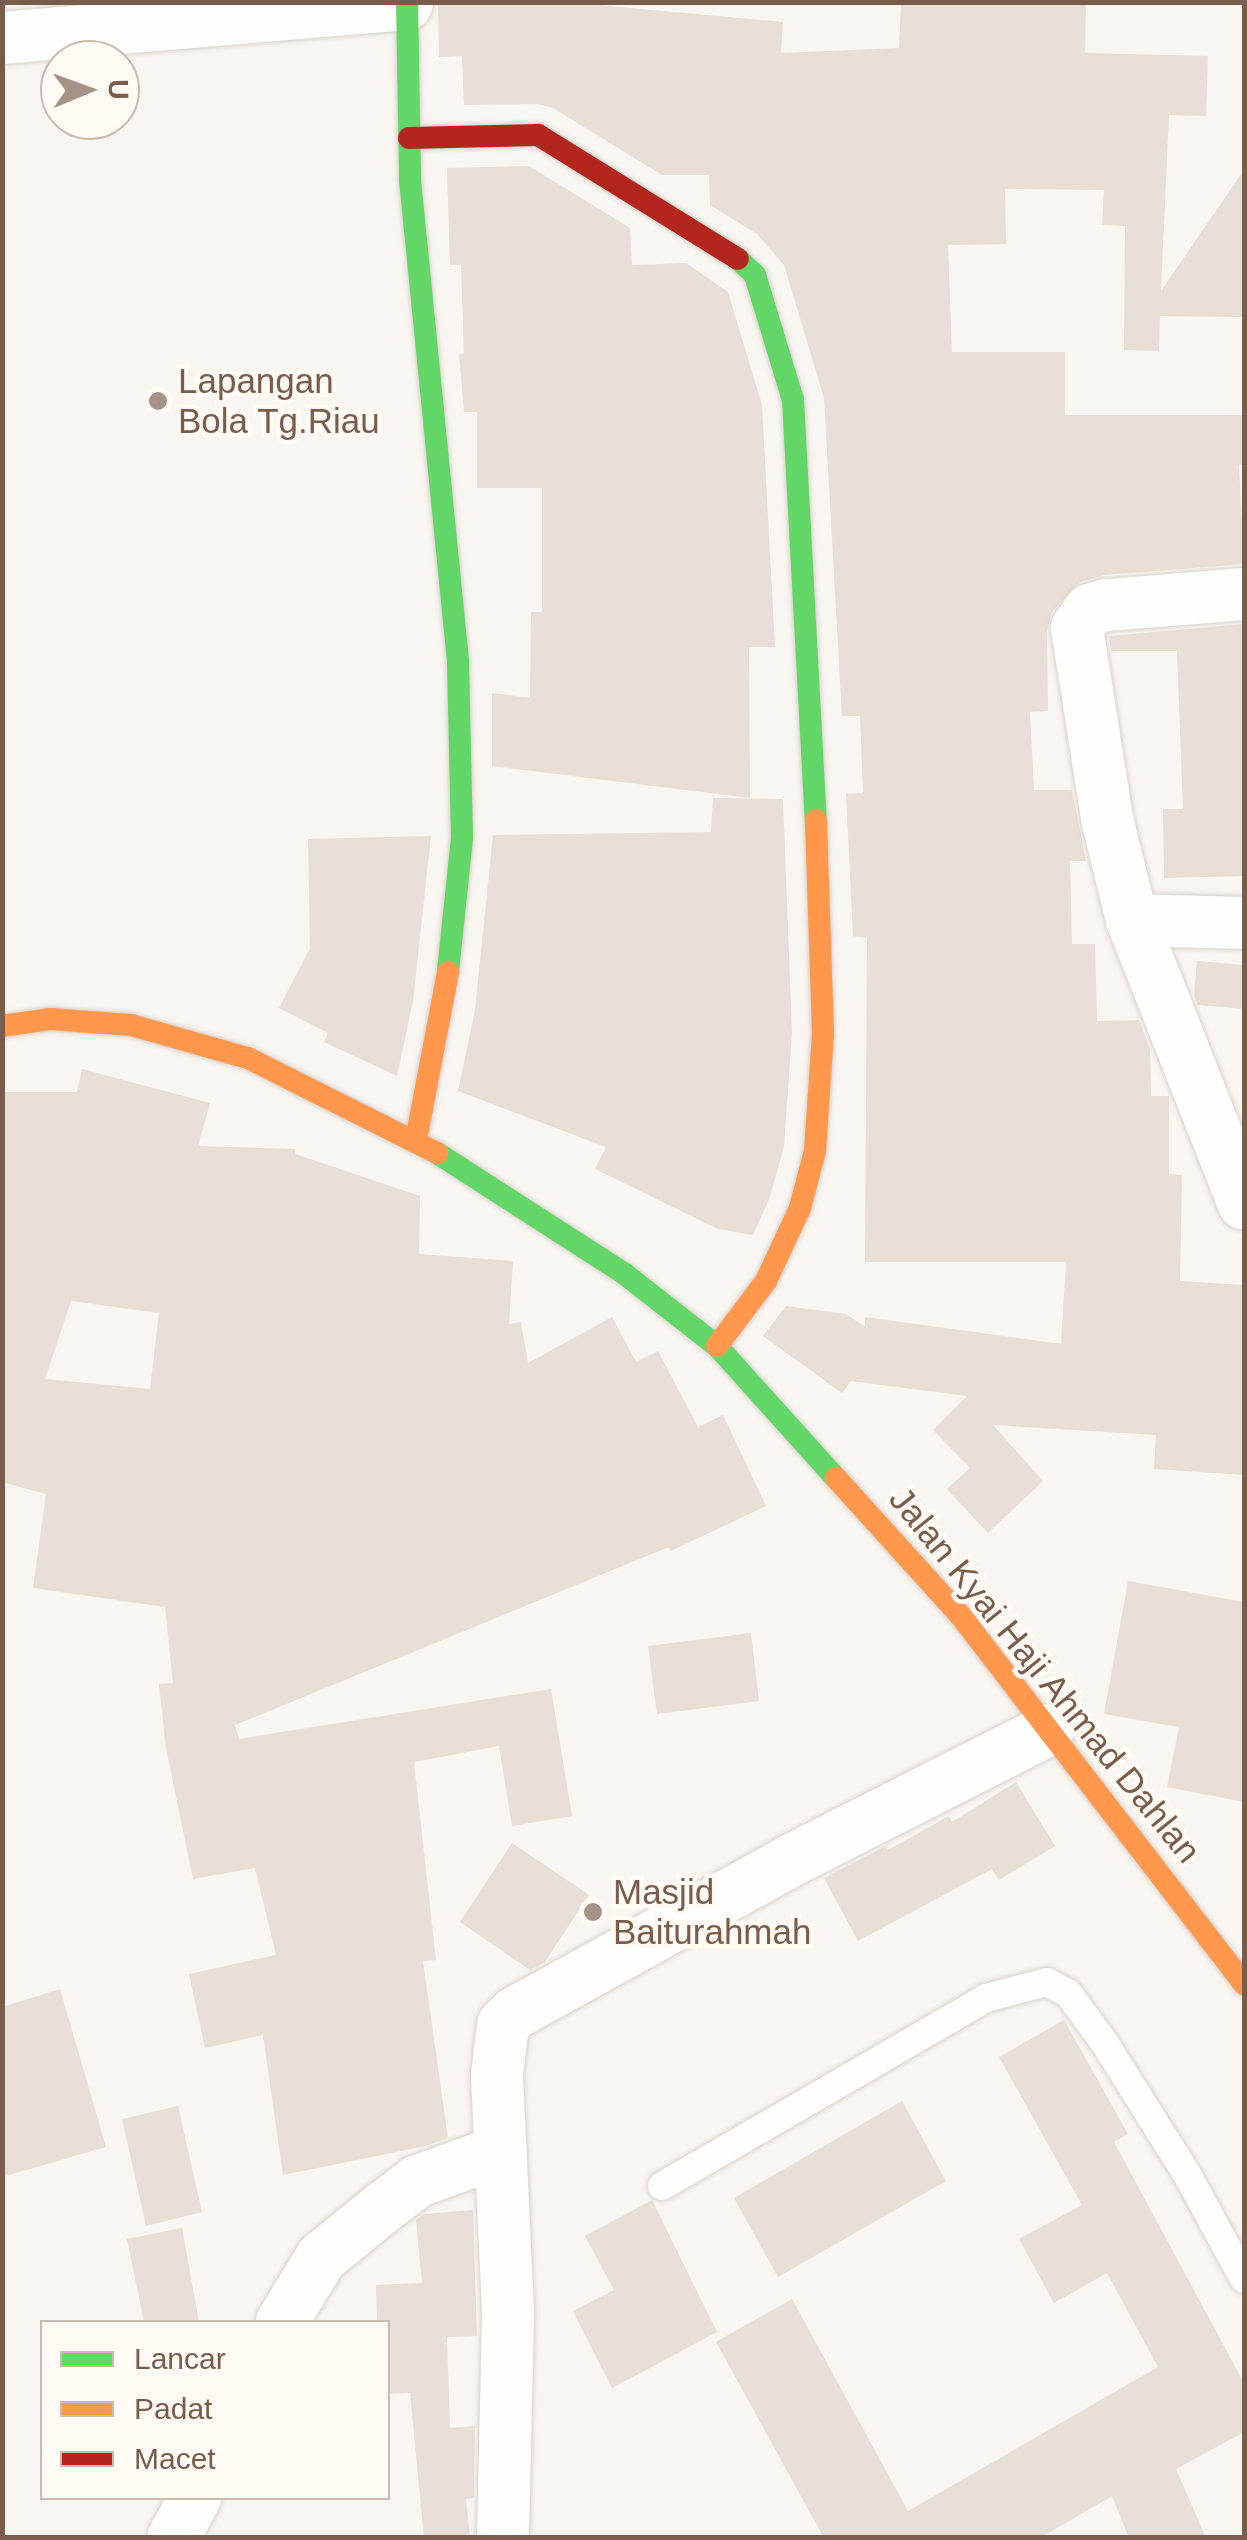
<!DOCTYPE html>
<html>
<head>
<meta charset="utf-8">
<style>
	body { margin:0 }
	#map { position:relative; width:1247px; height:2540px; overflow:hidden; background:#f9f5f0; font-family:Arial,sans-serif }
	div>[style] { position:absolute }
	.building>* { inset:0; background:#e6ded7 }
	.roads { filter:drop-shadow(0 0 2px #d7d1cb) drop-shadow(0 0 2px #d7d1cb) }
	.lane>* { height:28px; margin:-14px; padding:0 14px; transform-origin:14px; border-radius:14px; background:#fefefd }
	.street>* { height:52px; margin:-26px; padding:0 26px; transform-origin:26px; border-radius:26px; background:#fefefd }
	.fast>* { height:22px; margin:-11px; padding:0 11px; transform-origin:11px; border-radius:11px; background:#63d668 }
	.slow>* { height:22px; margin:-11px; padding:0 11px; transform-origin:11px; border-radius:11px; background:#ff974d }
	.jam>* { height:22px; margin:-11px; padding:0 11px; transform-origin:11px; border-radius:11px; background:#b3261e }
	.dots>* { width:28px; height:28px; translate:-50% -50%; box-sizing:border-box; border:5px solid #fffaf3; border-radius:50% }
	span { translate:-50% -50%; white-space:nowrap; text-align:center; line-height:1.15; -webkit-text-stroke:9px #fffaf3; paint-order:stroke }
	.poi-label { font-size:35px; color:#7a5c4d }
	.left { translate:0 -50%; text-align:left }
	.street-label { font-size:35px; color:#7a5c4d }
	.frame { position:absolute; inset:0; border:5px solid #7a5c4d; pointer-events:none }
	.legend { position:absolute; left:40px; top:2320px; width:350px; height:180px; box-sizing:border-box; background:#fffaf3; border:2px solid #cabbb1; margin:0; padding:12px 18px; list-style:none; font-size:30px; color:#7a5c4d }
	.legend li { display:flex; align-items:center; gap:20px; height:50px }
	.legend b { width:50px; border:2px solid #cabbb1 }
	.north { position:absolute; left:40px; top:40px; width:100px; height:100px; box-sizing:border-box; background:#fffaf3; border:2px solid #cabbb1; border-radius:50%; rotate:89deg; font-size:28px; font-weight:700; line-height:40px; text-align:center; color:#7a5c4d }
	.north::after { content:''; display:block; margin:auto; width:35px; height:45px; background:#a69286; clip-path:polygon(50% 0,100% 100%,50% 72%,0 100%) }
</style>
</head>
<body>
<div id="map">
	<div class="building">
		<div style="clip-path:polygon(438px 2px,565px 2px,783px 22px,781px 53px,899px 48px,901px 2px,1086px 2px,1085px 53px,1208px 56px,1206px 116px,1169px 115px,1161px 291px,1244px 170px,1244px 317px,1160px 316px,1159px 351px,1124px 350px,1125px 226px,1102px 225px,1104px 190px,1005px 189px,1006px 244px,948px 245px,952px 352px,1065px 352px,1065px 415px,1244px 415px,1244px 465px,1239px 465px,1244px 564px,1104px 575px,1080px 582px,1052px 612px,1047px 631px,1048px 711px,1030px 712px,1034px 790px,1072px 790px,1086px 861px,1070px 861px,1072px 944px,1095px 944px,1097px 1021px,1139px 1020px,1150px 1049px,1151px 1096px,1169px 1096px,1169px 1174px,1182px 1175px,1180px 1281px,1244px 1285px,1244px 1475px,1154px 1469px,1156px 1435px,993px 1425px,1043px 1481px,988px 1533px,947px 1489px,970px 1468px,933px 1430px,967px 1396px,851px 1381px,842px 1393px,763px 1336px,786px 1306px,846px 1314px,865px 1327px,865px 1317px,1061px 1344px,1066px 1262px,865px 1262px,867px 938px,853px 936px,846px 794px,863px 793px,860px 716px,842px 716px,824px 398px,784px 265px,757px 234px,710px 205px,709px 175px,662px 175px,553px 108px,537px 104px,464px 105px,462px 56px,439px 57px)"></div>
		<div style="clip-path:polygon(529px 166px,630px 228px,632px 265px,686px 263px,728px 292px,762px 405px,775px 647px,749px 647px,750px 798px,492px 766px,492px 693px,530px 698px,531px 612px,542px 612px,542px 488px,477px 488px,477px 412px,464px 412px,459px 354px,464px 354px,461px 265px,450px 265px,447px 168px)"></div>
		<div style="clip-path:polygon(1244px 624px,1244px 876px,1164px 878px,1163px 809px,1183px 809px,1177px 651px,1111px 651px,1109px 636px)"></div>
		<div style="clip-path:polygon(713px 798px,783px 799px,792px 1033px,784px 1146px,770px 1197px,753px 1235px,718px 1229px,595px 1169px,606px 1147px,458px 1091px,475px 1010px,493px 835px,711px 832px)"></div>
		<div style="clip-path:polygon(431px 836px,413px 1001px,397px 1076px,324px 1042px,328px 1033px,279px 1008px,310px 948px,308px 839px)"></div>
		<div style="clip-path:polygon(1197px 961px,1244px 965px,1244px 1009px,1198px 1005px,1194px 995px)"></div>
		<div style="clip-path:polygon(evenodd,82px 1069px,210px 1103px,198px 1146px,295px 1149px,295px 1154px,420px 1196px,419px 1254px,513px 1261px,509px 1324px,521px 1322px,528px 1363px,612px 1317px,636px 1362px,658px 1351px,698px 1427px,723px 1415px,766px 1506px,671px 1551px,669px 1547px,637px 1560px,235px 1725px,239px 1739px,551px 1689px,572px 1816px,512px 1826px,499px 1746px,414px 1762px,436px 1960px,423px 1961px,448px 2138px,426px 2146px,283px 2175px,263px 2035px,205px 2048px,189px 1974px,276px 1955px,255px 1868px,193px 1879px,166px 1748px,159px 1684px,173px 1683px,165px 1607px,33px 1588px,46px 1494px,2px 1482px,2px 1092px,77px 1092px,82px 1069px,71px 1301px,159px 1313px,150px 1389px,45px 1379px,71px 1301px)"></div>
		<div style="clip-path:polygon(1128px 1581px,1244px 1602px,1244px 1802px,1167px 1787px,1179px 1727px,1104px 1714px)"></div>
		<div style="clip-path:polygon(751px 1633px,759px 1701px,657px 1714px,648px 1646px)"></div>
		<div style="clip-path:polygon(1016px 1782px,1055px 1846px,999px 1880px,992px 1869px,858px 1941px,824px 1878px,886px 1846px,888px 1850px,949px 1816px,952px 1822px)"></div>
		<div style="clip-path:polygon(512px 1843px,589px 1895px,544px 1963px,530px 1970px,460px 1922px)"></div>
		<div style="clip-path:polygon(60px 1989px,106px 2147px,2px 2177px,2px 2007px)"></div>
		<div style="clip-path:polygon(1064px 2020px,1128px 2134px,1114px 2142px,1244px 2383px,1244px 2432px,1176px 2469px,1206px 2538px,1129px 2538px,1112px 2496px,1040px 2538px,824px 2538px,716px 2342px,792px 2299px,908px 2511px,1158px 2367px,1107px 2273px,1054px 2303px,1019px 2239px,1082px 2205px,999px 2057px)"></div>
		<div style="clip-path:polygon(902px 2101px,946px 2181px,778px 2277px,734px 2198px)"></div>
		<div style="clip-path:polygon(178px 2106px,202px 2212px,146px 2226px,122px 2119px)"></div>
		<div style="clip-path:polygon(652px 2200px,717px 2332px,612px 2388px,573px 2311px,614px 2290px,585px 2236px)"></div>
		<div style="clip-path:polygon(473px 2210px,477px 2336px,447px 2337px,450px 2428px,475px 2426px,474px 2498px,466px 2499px,470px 2538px,424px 2538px,410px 2393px,388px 2394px,388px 2322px,377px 2322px,376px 2285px,422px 2283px,416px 2220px,424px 2214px)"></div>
		<div style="clip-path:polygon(182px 2228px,199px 2322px,144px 2322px,127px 2239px)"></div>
	</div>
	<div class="roads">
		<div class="lane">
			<div style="left:662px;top:2186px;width:375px;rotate:-30.1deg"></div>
			<div style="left:986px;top:1998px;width:63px;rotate:-14.7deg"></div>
			<div style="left:1047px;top:1982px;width:24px;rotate:28deg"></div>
			<div style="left:1068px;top:1993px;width:61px;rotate:53.7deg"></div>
			<div style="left:1104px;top:2042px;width:158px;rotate:57.9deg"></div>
			<div style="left:1188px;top:2176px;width:117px;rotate:61.5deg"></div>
		</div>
		<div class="street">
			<div style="left:2px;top:38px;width:406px;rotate:-4.8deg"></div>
			<div style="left:1244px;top:594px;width:138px;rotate:175.4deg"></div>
			<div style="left:1106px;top:605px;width:17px;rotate:163deg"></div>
			<div style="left:1090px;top:610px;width:22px;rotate:126deg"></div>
			<div style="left:1077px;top:628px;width:197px;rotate:81deg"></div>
			<div style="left:1108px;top:823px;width:100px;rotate:76.1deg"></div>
			<div style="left:1132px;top:920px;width:305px;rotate:68.5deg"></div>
			<div style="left:1132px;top:920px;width:112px;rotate:1.5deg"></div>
			<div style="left:282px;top:2322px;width:75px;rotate:-58.6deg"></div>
			<div style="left:321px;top:2258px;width:77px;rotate:-39.2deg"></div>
			<div style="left:381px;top:2209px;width:46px;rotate:-37.1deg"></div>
			<div style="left:418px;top:2181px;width:88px;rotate:-19.9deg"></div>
			<div style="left:173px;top:2538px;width:46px;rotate:-61.2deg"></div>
			<div style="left:503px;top:2538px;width:228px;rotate:-88.7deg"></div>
			<div style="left:508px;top:2310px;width:235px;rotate:-92.7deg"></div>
			<div style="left:497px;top:2075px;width:50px;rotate:-83.2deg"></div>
			<div style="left:503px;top:2025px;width:17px;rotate:-45deg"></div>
			<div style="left:515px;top:2013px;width:316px;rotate:-28.9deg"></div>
			<div style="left:792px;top:1860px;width:287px;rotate:-26.9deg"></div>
		</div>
		<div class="fast">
			<div style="left:407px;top:2px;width:178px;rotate:89deg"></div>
			<div style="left:410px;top:180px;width:484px;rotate:84.3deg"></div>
			<div style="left:458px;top:662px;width:176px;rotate:88.7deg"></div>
			<div style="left:462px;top:838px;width:135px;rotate:96deg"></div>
			<div style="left:738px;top:259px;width:23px;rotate:43deg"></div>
			<div style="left:755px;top:275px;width:131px;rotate:73.1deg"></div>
			<div style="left:793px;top:400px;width:421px;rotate:86.9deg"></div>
			<div style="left:437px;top:1153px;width:225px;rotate:32.8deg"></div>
			<div style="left:626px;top:1275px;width:115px;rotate:38deg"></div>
			<div style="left:717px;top:1346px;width:178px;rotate:48deg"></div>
		</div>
		<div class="slow">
			<div style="left:2px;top:1026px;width:49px;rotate:-8.3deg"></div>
			<div style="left:50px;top:1019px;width:81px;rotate:4.2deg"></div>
			<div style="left:131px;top:1025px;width:122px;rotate:15.8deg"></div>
			<div style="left:248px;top:1058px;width:212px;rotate:26.7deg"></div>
			<div style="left:416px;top:1140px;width:171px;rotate:-79.2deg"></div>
			<div style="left:717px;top:1346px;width:81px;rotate:-53deg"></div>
			<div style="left:766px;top:1281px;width:81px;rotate:-65deg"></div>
			<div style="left:800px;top:1208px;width:59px;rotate:-75.3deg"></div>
			<div style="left:815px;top:1151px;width:117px;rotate:-86.1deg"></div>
			<div style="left:823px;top:1034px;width:214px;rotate:-91.9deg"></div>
			<div style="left:836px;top:1478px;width:185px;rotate:47.9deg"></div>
			<div style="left:960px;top:1615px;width:466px;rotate:52.4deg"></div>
		</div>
		<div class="jam">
			<div style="left:409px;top:138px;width:129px;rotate:-1.3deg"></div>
			<div style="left:538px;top:135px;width:235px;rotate:31.8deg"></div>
		</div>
	</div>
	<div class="dots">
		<div style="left:158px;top:401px;background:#a69286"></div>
		<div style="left:593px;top:1912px;background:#a69286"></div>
	</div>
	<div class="poi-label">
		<span class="left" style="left:178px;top:401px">Lapangan<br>Bola Tg.Riau</span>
		<span class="left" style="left:613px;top:1912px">Masjid<br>Baiturahmah</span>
	</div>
	<div class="street-label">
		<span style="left:1045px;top:1675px;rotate:51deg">Jalan Kyai Haji Ahmad Dahlan</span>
	</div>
	<div class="frame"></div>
	<ul class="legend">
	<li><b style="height:12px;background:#63d668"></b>Lancar</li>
	<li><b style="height:12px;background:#ff974d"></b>Padat</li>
	<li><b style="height:12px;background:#b3261e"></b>Macet</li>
	</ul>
	<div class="north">U</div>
</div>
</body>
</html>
